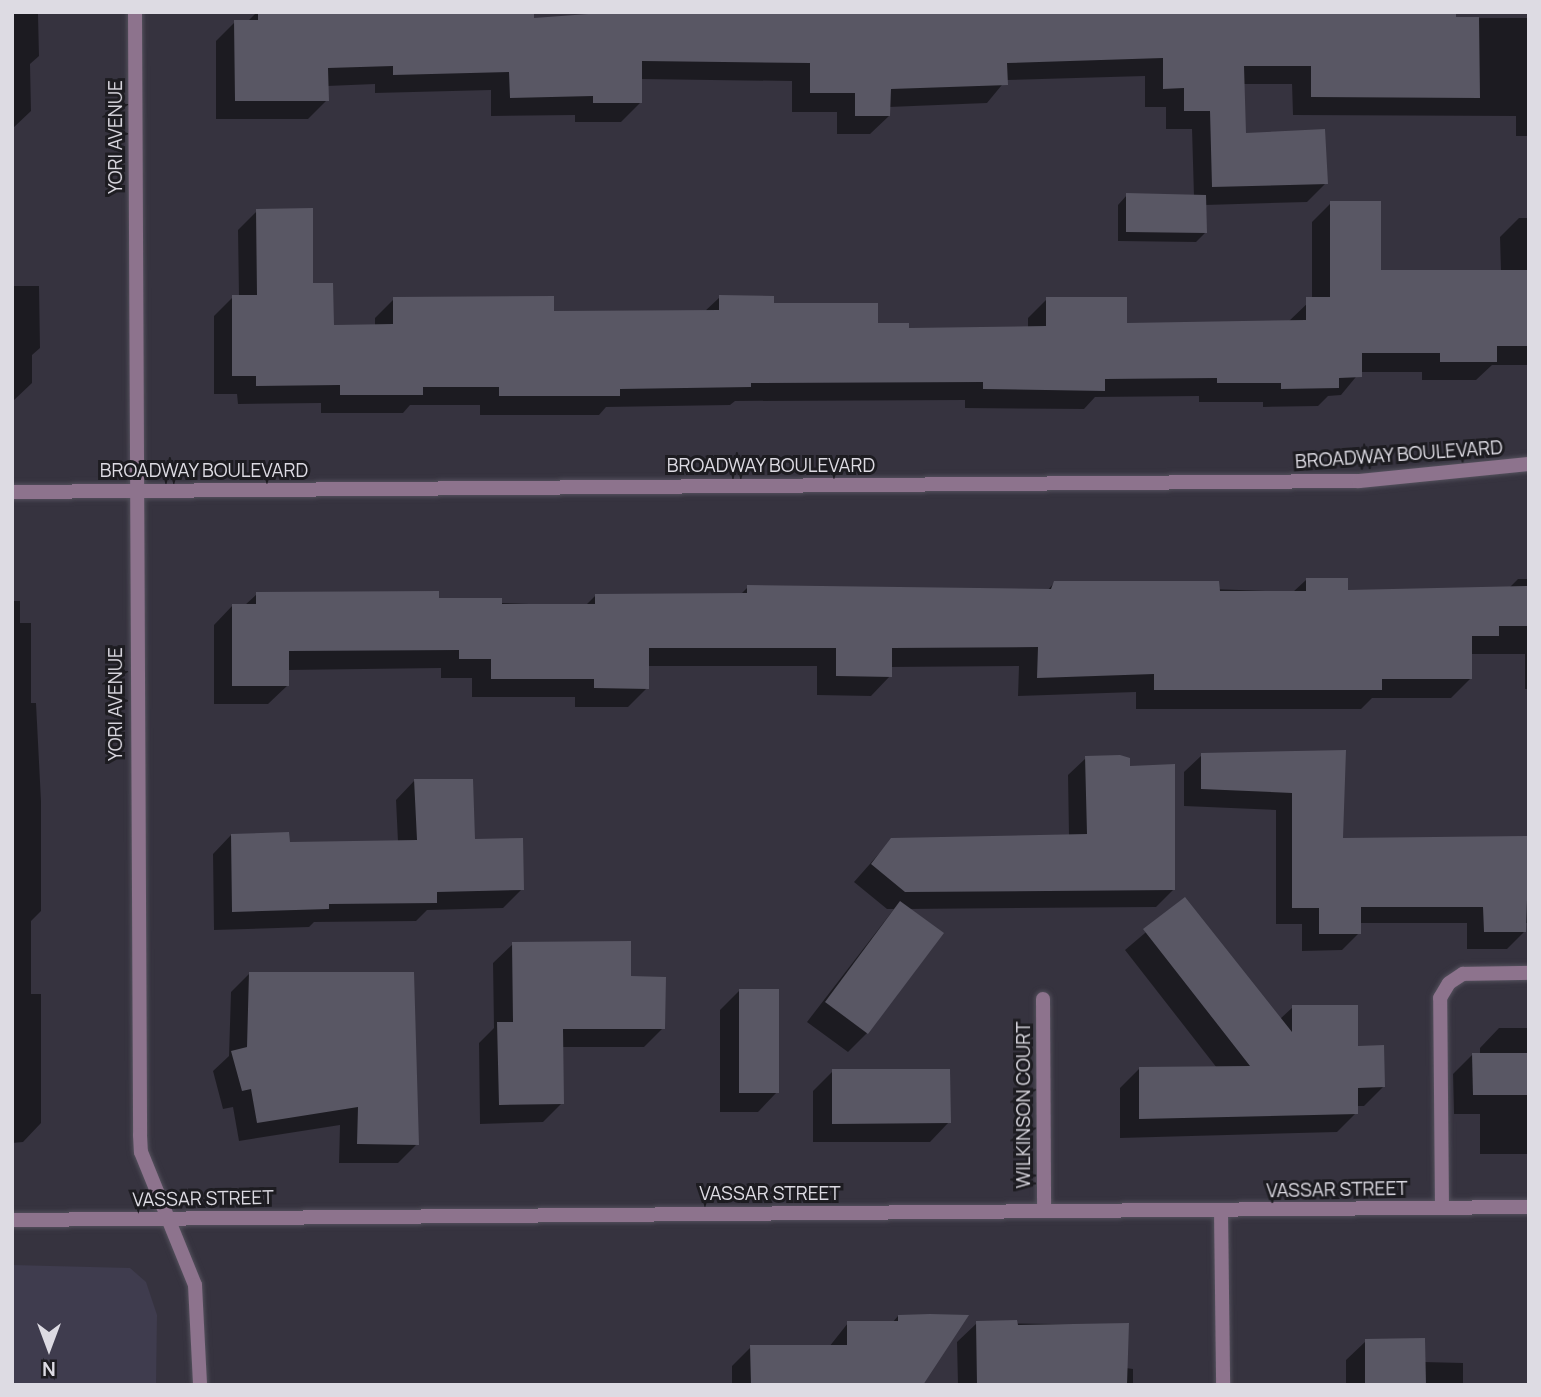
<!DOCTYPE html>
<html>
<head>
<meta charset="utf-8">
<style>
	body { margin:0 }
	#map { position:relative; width:1541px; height:1397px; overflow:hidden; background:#36333f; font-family:Manrope,sans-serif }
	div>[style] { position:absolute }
	.built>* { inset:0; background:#3f3c4e }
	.shadow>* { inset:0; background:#0007 }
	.building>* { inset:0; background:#595764 }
	.roads { filter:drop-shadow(0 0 2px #54515d) drop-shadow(0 0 2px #54515d) }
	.minor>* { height:14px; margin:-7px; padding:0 7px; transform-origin:7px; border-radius:7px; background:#8d738d }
	.tertiary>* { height:14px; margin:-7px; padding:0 7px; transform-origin:7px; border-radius:7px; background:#8d738d }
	span { translate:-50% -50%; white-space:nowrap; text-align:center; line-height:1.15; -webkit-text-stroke:6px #1d1c21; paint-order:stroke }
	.street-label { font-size:19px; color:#dddbe3 }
	.frame { position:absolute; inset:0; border:14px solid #dddbe3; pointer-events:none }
	.north { position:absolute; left:14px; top:1313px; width:70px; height:70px; -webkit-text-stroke:5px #1d1c21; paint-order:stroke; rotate:180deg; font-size:19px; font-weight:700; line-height:28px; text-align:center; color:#dddbe3 }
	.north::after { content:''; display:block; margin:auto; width:24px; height:32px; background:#dddbe3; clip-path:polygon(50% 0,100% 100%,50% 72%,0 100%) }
</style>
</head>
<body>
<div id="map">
	<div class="built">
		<div style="clip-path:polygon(12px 1265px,130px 1268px,146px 1282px,157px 1315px,156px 1385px,12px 1385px)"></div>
	</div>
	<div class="shadow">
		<div style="clip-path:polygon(257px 12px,532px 12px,532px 20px,1529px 18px,1529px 136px,1516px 136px,1516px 116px,1293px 115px,1292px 84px,1243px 84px,1244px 135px,1326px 183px,1307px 202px,1205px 205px,1205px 233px,1196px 242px,1118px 241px,1118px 205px,1127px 195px,1194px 197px,1192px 129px,1166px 129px,1166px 107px,1145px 107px,1145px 76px,1006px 80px,987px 103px,889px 107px,889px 116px,870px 134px,837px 134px,837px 112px,792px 112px,792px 81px,640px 79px,640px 103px,621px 122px,575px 122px,575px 115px,491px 116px,491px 90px,375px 93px,375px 84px,327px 86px,327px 100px,308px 119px,216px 119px,216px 41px,235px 22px,247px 22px)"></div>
		<div style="clip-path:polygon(12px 14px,38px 14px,39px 56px,30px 64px,31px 111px,12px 129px)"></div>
		<div style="clip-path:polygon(1331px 203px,1380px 272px,1501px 272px,1500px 237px,1519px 218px,1529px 218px,1529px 365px,1492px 365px,1476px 380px,1422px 380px,1422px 372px,1360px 372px,1341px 395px,1328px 396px,1318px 406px,1263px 407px,1263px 402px,1199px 402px,1199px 396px,1095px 397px,1084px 409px,965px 408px,965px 400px,735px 401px,730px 405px,606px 407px,599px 415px,480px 415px,480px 405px,410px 405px,403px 413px,321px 413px,321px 403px,238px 404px,237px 394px,214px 394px,214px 316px,233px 297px,239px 297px,238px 230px,257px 211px,312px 284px,332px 327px,375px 326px,375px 318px,394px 299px,552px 313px,704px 312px,720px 297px,908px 330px,1028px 328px,1028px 318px,1047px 299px,1126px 324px,1288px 322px,1312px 299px,1312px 222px)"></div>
		<div style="clip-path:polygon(12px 286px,39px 286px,40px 348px,32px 355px,32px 383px,12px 402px)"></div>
		<div style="clip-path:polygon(1518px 579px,1529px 579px,1529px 689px,1525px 689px,1525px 654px,1470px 654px,1470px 679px,1451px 698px,1372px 698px,1361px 709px,1136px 709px,1136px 692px,1018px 696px,1019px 666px,890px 667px,890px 676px,871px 696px,817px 695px,817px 666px,647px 666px,647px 688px,628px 707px,575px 707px,575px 697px,472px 697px,472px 678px,441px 678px,441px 668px,288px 670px,288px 685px,268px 704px,214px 704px,214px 625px,233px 605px,245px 605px,257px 594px,585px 606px,596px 595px,740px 595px,748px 587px,1047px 591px,1054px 583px,1293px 592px,1306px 580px,1346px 592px,1509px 588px)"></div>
		<div style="clip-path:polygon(12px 601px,20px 601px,20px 623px,31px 623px,31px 703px,36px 703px,41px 801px,41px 911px,31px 921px,31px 994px,41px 994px,41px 1123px,23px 1142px,12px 1143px)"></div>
		<div style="clip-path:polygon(1344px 752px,1341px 839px,1529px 838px,1529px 923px,1524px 923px,1524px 932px,1507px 949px,1467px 949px,1467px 923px,1359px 923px,1359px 933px,1342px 950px,1302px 951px,1302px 924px,1276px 924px,1276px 810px,1184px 806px,1184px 772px,1202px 755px)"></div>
		<div style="clip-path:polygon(1086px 758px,1128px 768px,1174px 889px,1156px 907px,907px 909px,867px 1033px,848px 1052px,807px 1022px,894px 909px,887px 909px,854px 882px,892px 839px,1069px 836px,1068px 775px)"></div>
		<div style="clip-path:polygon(414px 781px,522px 889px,503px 908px,427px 910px,416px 921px,314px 922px,309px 927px,214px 930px,213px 854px,231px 835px,288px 844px,398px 842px,396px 800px)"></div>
		<div style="clip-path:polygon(1185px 899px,1280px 1019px,1293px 1007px,1356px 1048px,1383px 1087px,1364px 1106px,1356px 1106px,1356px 1113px,1337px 1132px,1120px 1138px,1120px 1088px,1140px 1068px,1217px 1068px,1125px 950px)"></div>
		<div style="clip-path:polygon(513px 944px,629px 978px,663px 1028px,644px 1047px,561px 1047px,562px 1103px,543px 1122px,480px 1124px,479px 1043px,494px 1028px,493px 963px)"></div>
		<div style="clip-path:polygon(250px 973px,417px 1144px,398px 1163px,339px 1163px,340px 1125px,239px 1141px,233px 1107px,223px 1109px,213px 1071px,229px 1056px,231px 992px)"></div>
		<div style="clip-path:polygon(740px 990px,777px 1092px,758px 1112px,720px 1112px,720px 1010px)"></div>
		<div style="clip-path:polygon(1499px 1028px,1529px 1028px,1529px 1154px,1480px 1154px,1480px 1114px,1454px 1114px,1453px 1074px,1472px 1055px,1480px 1055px,1480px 1048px)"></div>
		<div style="clip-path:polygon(833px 1071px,949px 1122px,930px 1142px,813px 1142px,813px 1091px)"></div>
		<div style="clip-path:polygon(898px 1316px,921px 1385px,720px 1385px,732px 1383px,732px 1366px,751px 1347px,829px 1347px,848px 1323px,892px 1323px)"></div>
		<div style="clip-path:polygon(977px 1323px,1127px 1325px,1126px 1368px,1133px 1369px,1133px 1385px,958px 1385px,957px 1342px)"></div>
		<div style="clip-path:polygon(1366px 1341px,1424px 1362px,1463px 1363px,1463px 1385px,1346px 1385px,1346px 1360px)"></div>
	</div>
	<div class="building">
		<div style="clip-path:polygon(258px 12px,534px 12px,534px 18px,615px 12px,1456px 12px,1456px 17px,1479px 17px,1480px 98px,1311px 97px,1311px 66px,1244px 66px,1246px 133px,1325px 129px,1328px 184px,1212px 187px,1210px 111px,1184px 111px,1184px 88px,1163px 89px,1163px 58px,1007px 63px,1008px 85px,891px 89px,890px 116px,855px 116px,855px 93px,810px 93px,810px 63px,642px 61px,642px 103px,593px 103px,593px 96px,510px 98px,509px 72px,393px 75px,393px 66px,328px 68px,329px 101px,235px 101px,234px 20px,258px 20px)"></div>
		<div style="clip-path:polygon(1126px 193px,1206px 195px,1207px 233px,1126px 232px)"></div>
		<div style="clip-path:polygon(1330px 201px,1381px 201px,1381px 270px,1529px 270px,1529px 346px,1497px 346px,1497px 362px,1440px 362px,1440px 353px,1362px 353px,1362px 377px,1339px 378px,1339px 388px,1281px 389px,1281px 383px,1217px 383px,1217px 378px,1105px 379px,1105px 391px,983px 389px,983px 382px,751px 383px,751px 387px,620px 389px,620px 396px,499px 396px,499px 387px,423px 387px,423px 395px,340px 395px,340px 385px,256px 386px,256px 376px,232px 376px,232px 295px,257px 295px,256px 209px,313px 208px,313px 283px,333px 283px,334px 325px,393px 324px,393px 297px,554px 296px,554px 311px,719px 310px,719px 295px,774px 296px,774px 303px,878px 303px,878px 323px,909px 323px,909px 328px,1046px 326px,1046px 297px,1127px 297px,1127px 323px,1306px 320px,1306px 297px,1330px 297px)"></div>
		<div style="clip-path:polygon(1306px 578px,1348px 578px,1348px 590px,1529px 586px,1529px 626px,1499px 626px,1499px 636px,1472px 636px,1472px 679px,1382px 679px,1382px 690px,1154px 690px,1154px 674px,1037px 678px,1038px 647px,892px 648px,892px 677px,836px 676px,836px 648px,649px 648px,649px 689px,594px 688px,594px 679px,491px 679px,491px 659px,459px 659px,459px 650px,289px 651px,289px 686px,232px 686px,232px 604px,256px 604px,256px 592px,439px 591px,439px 598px,502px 598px,502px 604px,595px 604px,595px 594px,747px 593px,747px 585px,1051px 589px,1054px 581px,1219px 581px,1220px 591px,1306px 591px)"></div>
		<div style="clip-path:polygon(1346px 750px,1343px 838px,1529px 836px,1526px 932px,1484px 932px,1483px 907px,1361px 907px,1361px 934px,1319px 934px,1319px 908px,1292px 908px,1292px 793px,1201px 789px,1201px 753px)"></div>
		<div style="clip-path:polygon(1120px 755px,1130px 758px,1130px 766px,1175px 764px,1175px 890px,905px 892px,871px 864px,891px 838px,1087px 834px,1085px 756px)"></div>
		<div style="clip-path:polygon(414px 779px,473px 779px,475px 839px,523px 838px,524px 890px,437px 892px,437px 903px,329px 904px,329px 909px,232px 912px,231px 834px,289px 832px,290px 842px,417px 840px)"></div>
		<div style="clip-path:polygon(1185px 897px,1292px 1032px,1292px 1005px,1358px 1005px,1358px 1046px,1384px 1045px,1385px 1087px,1358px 1088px,1358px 1114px,1139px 1119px,1139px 1067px,1250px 1066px,1143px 929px)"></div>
		<div style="clip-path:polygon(900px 901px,944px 933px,868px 1034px,825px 1002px)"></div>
		<div style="clip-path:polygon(631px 941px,631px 976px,666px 977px,665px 1029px,563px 1029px,564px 1104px,499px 1105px,497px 1022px,513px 1022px,512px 942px)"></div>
		<div style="clip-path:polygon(249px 972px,414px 972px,419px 1145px,357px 1144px,358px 1107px,257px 1123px,251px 1089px,242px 1091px,231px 1051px,247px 1047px)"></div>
		<div style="clip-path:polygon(739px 989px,779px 989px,779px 1093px,739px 1093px)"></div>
		<div style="clip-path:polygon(1472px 1053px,1529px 1053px,1529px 1095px,1473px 1095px)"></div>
		<div style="clip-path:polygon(832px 1069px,950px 1069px,951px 1123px,832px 1124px)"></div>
		<div style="clip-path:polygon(930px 1314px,969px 1315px,923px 1385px,751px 1385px,750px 1345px,847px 1345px,847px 1321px,898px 1321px,898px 1315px)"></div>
		<div style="clip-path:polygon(1017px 1320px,1018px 1325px,1129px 1323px,1127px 1385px,977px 1385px,976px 1321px)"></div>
		<div style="clip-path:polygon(1425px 1338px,1426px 1385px,1365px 1385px,1365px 1339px)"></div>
	</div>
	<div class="roads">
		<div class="minor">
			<div style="left:135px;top:12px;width:1123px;rotate:89.74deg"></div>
			<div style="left:140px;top:1135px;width:17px;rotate:87deg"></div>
			<div style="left:141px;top:1152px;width:144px;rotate:67.9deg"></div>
			<div style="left:195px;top:1285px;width:100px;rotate:87.1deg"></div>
			<div style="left:12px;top:492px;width:1347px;rotate:-0.47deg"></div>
			<div style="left:1359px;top:481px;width:171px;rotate:-5.7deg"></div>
			<div style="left:1043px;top:999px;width:212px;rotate:89.7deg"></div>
			<div style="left:1442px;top:1208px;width:210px;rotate:-90.5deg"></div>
			<div style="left:1440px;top:998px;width:17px;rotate:-59deg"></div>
			<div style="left:1449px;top:983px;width:17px;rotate:-33deg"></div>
			<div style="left:1463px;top:974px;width:66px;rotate:-0.9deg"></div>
			<div style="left:1221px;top:1210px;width:175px;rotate:89.3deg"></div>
		</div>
		<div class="tertiary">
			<div style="left:12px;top:1220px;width:1517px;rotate:-0.49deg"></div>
		</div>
	</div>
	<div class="street-label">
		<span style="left:116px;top:137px;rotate:-90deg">YORI AVENUE</span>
		<span style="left:1399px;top:455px;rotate:-4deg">BROADWAY BOULEVARD</span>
		<span style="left:771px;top:466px">BROADWAY BOULEVARD</span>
		<span style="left:204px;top:471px">BROADWAY BOULEVARD</span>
		<span style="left:116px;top:704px;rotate:-90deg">YORI AVENUE</span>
		<span style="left:1024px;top:1105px;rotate:-90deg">WILKINSON COURT</span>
		<span style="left:1337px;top:1190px;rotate:-1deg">VASSAR STREET</span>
		<span style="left:770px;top:1194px">VASSAR STREET</span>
		<span style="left:203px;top:1199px;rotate:-1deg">VASSAR STREET</span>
	</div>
	<div class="frame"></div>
	<div class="north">N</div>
</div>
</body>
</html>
